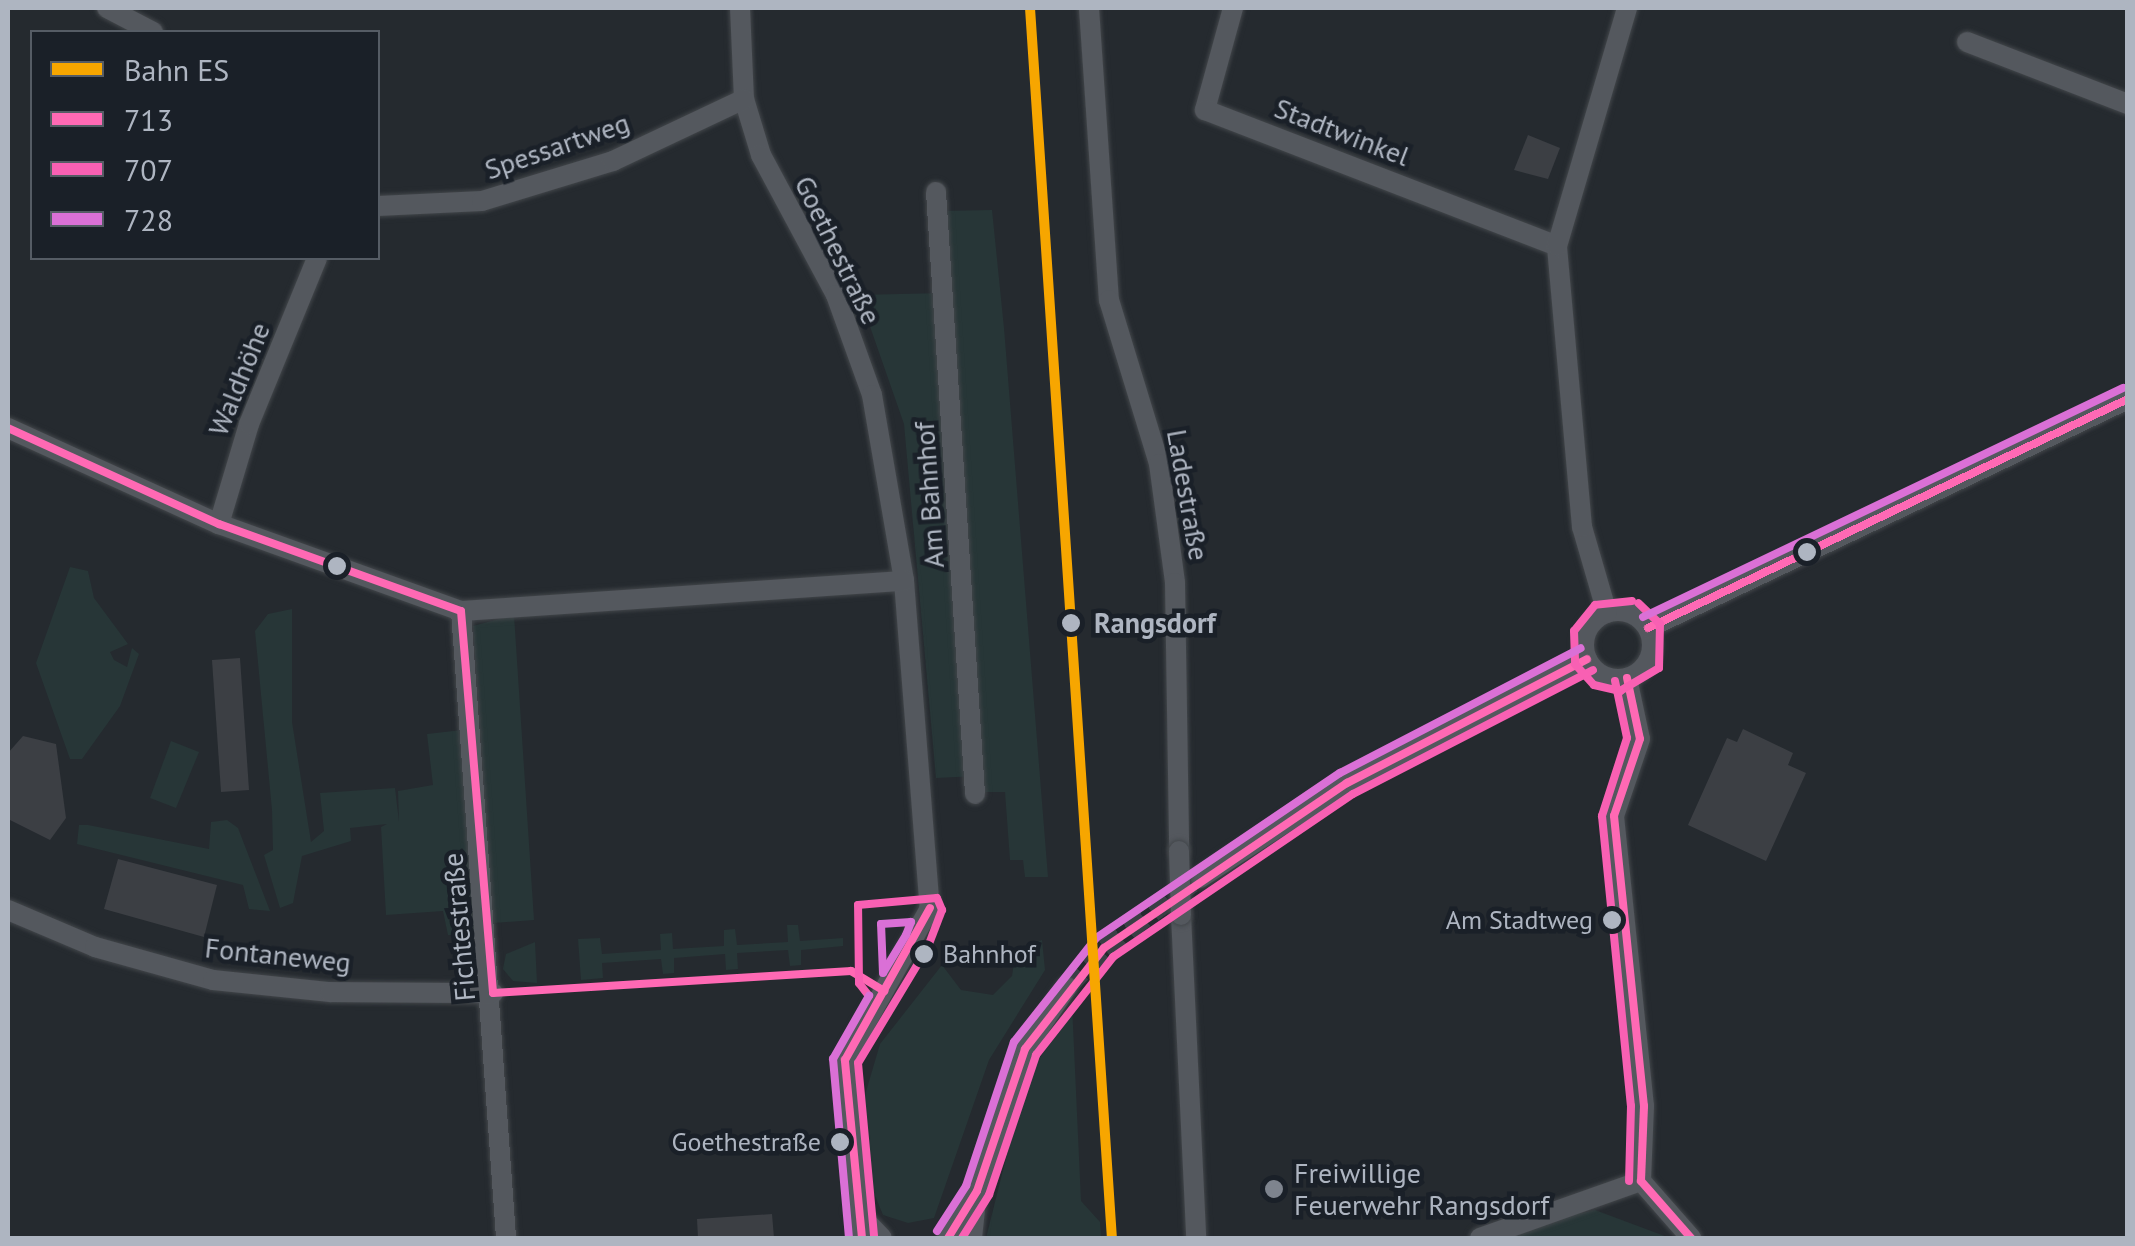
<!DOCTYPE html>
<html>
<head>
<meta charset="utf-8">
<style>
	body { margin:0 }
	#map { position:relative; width:2135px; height:1246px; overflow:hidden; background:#252a2f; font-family:"PT Sans",sans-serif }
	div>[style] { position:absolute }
	.green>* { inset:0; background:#273637 }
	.building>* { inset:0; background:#3c3f44 }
	.minor-tunnel>* { height:20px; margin-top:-10px; transform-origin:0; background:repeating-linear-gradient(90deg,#3a3f45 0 20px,transparent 0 30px) }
	.roads { filter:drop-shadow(0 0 2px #42464a) drop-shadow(0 0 2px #42464a) }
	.minor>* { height:20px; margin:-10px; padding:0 10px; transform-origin:10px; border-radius:10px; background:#54585e }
	.minor>.ring { margin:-10px; padding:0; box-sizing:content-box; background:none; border:20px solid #54585e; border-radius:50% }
	.bridges { filter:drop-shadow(0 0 2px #42464a) drop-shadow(0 0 2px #42464a) }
	.minor-bridge>* { height:20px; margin:-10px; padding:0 10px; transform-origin:10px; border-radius:10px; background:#54585e }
	.bus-1>* { height:8px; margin:-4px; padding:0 4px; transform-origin:4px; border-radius:4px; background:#ff69b4 }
	.bus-2>* { height:8px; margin:-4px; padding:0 4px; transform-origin:4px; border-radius:4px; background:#f860b3 }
	.bus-3>* { height:8px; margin:-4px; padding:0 4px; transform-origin:4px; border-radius:4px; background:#da70d6 }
	.rail-1>* { height:10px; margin:-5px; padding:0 5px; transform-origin:5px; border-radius:5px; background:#f7a600 }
	.dots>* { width:28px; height:28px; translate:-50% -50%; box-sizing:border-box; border:5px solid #1a2028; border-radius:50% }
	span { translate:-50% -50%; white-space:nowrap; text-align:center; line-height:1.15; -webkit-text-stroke:9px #1a2028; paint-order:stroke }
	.bus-label { font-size:26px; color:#aeb5c1 }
	.right { translate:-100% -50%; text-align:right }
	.left { translate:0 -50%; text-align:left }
	.street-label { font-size:28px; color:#aeb5c1 }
	.stop-label { font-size:28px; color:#aeb5c1; font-weight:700 }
	.poi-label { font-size:28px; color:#aeb5c1 }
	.frame { position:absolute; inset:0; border:10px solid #aeb5c1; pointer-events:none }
	.legend { position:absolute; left:30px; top:30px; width:350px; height:230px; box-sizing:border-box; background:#1a2028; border:2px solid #555c65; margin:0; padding:12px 18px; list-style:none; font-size:30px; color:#aeb5c1 }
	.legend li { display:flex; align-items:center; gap:20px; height:50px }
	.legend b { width:50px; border:2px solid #555c65 }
</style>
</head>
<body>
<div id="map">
	<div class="green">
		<div style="clip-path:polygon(992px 210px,1004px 328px,1048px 877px,1025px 877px,1023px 860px,1010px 860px,1005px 792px,980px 792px,977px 776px,936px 778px,904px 424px,859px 295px,942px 293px,941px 211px)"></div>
		<div style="clip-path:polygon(70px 567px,88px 571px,94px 598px,128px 644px,110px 652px,114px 660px,127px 667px,132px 648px,139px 654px,120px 706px,82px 759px,70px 759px,36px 663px)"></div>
		<div style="clip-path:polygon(292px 609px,292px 722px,311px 842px,324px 831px,320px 793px,395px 788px,399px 822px,398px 791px,433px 785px,427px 734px,471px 729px,483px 935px,448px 935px,443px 911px,386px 915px,381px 827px,387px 824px,350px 828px,351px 841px,302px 856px,293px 903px,280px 908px,264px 855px,273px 850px,272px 810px,255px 631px,268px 614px)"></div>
		<div style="clip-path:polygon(514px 615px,534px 920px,493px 923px,473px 626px)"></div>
		<div style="clip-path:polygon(171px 741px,199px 752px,176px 808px,150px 798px)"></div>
		<div style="clip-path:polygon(227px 820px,238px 828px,270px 911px,249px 909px,243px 885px,77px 844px,79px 825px,88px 825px,209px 849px,211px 822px)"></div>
		<div style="clip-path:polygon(787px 925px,798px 925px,800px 941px,843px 938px,843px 946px,801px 950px,801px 965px,790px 966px,788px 950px,737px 953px,738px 969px,726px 970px,725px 954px,674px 958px,674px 973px,663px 974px,661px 959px,602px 963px,603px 978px,581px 980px,578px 939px,600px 938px,602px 954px,661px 950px,660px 934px,672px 933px,673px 949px,724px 946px,724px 930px,735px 929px,737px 945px,788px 942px)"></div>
		<div style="clip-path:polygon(1042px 940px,1045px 970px,989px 1060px,934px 1218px,908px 1223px,883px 1215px,869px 1181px,865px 1095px,880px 1044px,942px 965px,961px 990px,993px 995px,1012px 976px,1016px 950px)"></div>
		<div style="clip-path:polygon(535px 942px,537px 983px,513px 981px,503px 969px,506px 954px)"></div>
		<div style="clip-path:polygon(1072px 1004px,1081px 1201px,1100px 1222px,1101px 1238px,986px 1238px,1025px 1083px)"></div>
		<div style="clip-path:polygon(1595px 1210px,1670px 1238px,1481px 1238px,1498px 1231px)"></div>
	</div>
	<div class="building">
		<div style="clip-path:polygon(1528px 135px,1560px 148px,1548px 179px,1514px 170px)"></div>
		<div style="clip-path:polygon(240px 658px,249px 790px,221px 792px,212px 660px)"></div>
		<div style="clip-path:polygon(1743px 729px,1793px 753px,1788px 765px,1806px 773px,1766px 861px,1688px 825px,1727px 738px,1737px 742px)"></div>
		<div style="clip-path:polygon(23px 736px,56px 744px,66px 818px,50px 840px,8px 819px,8px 753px)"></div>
		<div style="clip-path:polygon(118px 859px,217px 885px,204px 937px,104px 909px)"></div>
		<div style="clip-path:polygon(772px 1214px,774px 1238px,698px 1238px,697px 1219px)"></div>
	</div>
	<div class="minor-tunnel">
		<div style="left:1067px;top:987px;width:54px;rotate:-46.5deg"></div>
		<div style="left:1104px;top:948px;width:109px;rotate:-36.5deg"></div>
	</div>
	<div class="roads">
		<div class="minor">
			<div style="left:107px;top:8px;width:52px;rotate:27.6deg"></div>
			<div style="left:740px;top:8px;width:91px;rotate:87.5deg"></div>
			<div style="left:744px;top:99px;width:59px;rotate:73.1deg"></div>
			<div style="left:761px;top:155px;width:159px;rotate:61.8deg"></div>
			<div style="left:836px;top:295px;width:106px;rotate:70.2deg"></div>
			<div style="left:872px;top:395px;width:189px;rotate:80.2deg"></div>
			<div style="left:904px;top:581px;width:328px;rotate:85.5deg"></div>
			<div style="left:930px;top:908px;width:174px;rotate:119.2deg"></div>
			<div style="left:845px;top:1060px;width:179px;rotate:84.5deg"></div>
			<div style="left:1089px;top:8px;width:293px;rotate:86.1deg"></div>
			<div style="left:1109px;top:300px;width:171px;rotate:73deg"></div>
			<div style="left:1159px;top:464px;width:120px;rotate:82.3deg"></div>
			<div style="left:1175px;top:583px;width:268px;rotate:89.1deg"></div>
			<div style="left:1233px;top:8px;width:106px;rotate:105.4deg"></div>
			<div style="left:1205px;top:110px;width:377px;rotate:21.1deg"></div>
			<div style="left:1967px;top:42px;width:173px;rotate:21.1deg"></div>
			<div style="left:936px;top:192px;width:603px;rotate:86.29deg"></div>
			<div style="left:378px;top:206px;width:104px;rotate:-2.8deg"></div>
			<div style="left:482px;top:201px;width:137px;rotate:-17deg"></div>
			<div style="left:613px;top:161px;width:145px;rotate:-25.3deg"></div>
			<div style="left:8px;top:428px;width:232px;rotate:24.5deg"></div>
			<div style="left:219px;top:524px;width:257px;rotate:19.8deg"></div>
			<div style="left:461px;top:611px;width:444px;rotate:-3.9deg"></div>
			<div style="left:219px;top:524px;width:104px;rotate:-73.3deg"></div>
			<div style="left:249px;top:424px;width:179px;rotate:-67.7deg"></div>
			<div style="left:461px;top:611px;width:629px;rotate:85.89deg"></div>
			<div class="ring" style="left:1584px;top:611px;width:48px;height:48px"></div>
			<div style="left:1607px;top:613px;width:90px;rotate:-106.2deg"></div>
			<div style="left:1582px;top:527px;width:282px;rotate:-95.1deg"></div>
			<div style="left:1557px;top:246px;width:248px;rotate:-73.6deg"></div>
			<div style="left:1648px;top:628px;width:532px;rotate:-25.51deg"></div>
			<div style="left:1627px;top:678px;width:62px;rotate:78deg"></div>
			<div style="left:1640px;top:739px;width:81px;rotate:108.7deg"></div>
			<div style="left:1614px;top:816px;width:292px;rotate:84.1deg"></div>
			<div style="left:1644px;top:1106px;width:75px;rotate:92.3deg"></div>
			<div style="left:1200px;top:878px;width:175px;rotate:-32.9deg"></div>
			<div style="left:1347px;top:783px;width:270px;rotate:-27.3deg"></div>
			<div style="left:8px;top:910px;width:95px;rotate:23deg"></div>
			<div style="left:95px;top:947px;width:123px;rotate:15.6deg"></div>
			<div style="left:213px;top:980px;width:118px;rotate:5.9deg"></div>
			<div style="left:330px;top:992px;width:163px;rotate:0.4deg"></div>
			<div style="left:1181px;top:915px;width:323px;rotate:87.3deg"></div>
			<div style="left:1641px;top:1181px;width:76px;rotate:48.7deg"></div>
			<div style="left:856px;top:1211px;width:37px;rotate:46deg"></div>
			<div style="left:948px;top:1238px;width:55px;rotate:-58.3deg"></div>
			<div style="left:977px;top:1191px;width:150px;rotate:-71.3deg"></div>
			<div style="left:1025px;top:1049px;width:75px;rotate:-55.9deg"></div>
			<div style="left:972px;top:1238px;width:47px;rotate:-83.9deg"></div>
			<div style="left:1480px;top:1238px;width:171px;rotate:-19.5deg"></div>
		</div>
	</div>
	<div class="bridges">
		<div class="minor-bridge">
			<div style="left:1179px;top:851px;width:64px;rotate:88.2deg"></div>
		</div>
	</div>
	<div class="bus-1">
		<div style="left:8px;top:428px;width:232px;rotate:24.5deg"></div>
		<div style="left:219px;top:524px;width:257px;rotate:19.8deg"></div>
		<div style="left:461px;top:611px;width:383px;rotate:85.2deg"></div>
		<div style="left:1648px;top:628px;width:532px;rotate:-25.51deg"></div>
		<div style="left:1627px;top:678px;width:62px;rotate:78deg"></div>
		<div style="left:1640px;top:739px;width:81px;rotate:108.7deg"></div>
		<div style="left:1614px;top:816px;width:292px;rotate:84.1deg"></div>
		<div style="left:1644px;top:1106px;width:75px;rotate:92.3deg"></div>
		<div style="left:493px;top:993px;width:359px;rotate:-3.5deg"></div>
		<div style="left:851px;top:971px;width:39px;rotate:31deg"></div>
		<div style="left:1641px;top:1181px;width:76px;rotate:48.7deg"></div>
		<div style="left:862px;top:1238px;width:179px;rotate:-95.5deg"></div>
		<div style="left:845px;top:1060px;width:174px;rotate:-60.8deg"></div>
		<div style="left:948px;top:1238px;width:55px;rotate:-58.3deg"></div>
		<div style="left:977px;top:1191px;width:150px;rotate:-71.3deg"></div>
		<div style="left:1025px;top:1049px;width:128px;rotate:-52deg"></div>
		<div style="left:1104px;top:948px;width:294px;rotate:-34.2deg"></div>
		<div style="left:1347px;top:783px;width:270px;rotate:-27.3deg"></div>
	</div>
	<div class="bus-2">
		<div style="left:1632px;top:601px;width:37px;rotate:174deg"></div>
		<div style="left:1595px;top:605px;width:33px;rotate:129deg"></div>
		<div style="left:1574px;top:631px;width:33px;rotate:88deg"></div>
		<div style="left:1575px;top:664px;width:28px;rotate:48deg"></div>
		<div style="left:1594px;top:685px;width:27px;rotate:13deg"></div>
		<div style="left:1620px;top:691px;width:45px;rotate:-30.5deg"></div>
		<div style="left:1659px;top:668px;width:44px;rotate:-88.7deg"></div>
		<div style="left:1660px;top:624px;width:30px;rotate:-136deg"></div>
		<div style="left:1615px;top:681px;width:58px;rotate:78.1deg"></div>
		<div style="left:1627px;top:738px;width:82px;rotate:107.8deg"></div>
		<div style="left:1602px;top:816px;width:291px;rotate:84.3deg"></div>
		<div style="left:1631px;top:1106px;width:75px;rotate:91.5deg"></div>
		<div style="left:869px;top:996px;width:16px;rotate:-128deg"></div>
		<div style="left:859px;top:983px;width:78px;rotate:-90.7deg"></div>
		<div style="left:858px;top:905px;width:79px;rotate:-5.1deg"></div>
		<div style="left:937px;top:898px;width:13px;rotate:67deg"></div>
		<div style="left:942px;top:910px;width:40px;rotate:111deg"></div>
		<div style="left:928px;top:947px;width:135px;rotate:121.1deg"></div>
		<div style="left:858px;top:1063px;width:175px;rotate:84.7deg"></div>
		<div style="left:962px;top:1238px;width:51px;rotate:-57.9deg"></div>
		<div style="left:989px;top:1195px;width:148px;rotate:-71.4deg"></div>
		<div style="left:1036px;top:1055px;width:125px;rotate:-51.8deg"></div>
		<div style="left:1113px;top:957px;width:290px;rotate:-34.2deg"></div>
		<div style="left:1353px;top:794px;width:270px;rotate:-27.3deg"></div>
	</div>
	<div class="bus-3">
		<div style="left:1643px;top:617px;width:532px;rotate:-25.51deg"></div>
		<div style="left:911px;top:922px;width:14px;rotate:111deg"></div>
		<div style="left:906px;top:935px;width:44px;rotate:121.2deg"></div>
		<div style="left:883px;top:973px;width:49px;rotate:-92.3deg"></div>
		<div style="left:881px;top:924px;width:30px;rotate:-4deg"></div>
		<div style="left:937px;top:1231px;width:54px;rotate:-57.2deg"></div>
		<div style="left:966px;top:1186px;width:152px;rotate:-71.6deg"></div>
		<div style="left:1014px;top:1042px;width:132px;rotate:-51.7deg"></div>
		<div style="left:1096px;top:938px;width:295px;rotate:-34.1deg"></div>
		<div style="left:1340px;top:773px;width:271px;rotate:-27.4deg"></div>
		<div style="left:849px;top:1238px;width:180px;rotate:-95.1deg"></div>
		<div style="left:833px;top:1059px;width:73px;rotate:-60.3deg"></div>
	</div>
	<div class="rail-1">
		<div style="left:1030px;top:8px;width:1233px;rotate:86.19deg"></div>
	</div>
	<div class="dots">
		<div style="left:1807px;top:552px;background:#aeb5c1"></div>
		<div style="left:337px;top:566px;background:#aeb5c1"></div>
		<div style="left:1071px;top:623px;background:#aeb5c1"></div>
		<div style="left:1612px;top:920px;background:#aeb5c1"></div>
		<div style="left:924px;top:954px;background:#aeb5c1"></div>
		<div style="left:840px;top:1142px;background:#aeb5c1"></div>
		<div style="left:1274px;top:1189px;background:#7e848e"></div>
	</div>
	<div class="bus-label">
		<span class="right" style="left:1593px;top:920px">Am Stadtweg</span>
		<span class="left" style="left:943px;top:954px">Bahnhof</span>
		<span class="right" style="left:821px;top:1142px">Goethestraße</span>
	</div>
	<div class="street-label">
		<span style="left:1342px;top:132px;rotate:21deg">Stadtwinkel</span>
		<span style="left:557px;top:146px;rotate:-19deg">Spessartweg</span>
		<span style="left:838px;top:250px;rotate:64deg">Goethestraße</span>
		<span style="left:239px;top:379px;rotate:-68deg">Waldhöhe</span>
		<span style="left:929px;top:495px;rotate:-94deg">Am Bahnhof</span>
		<span style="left:1188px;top:495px;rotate:80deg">Ladestraße</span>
		<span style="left:459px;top:927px;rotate:-95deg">Fichtestraße</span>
		<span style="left:278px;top:955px;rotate:6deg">Fontaneweg</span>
	</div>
	<div class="stop-label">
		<span class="left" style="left:1094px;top:623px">Rangsdorf</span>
	</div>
	<div class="poi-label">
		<span class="left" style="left:1294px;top:1189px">Freiwillige<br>Feuerwehr Rangsdorf</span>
	</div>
	<div class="frame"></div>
	<ul class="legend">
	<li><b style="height:12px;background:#f7a600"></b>Bahn ES</li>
	<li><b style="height:12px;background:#ff69b4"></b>713</li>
	<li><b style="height:12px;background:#f860b3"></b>707</li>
	<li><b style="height:12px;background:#da70d6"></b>728</li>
	</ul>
</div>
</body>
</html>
